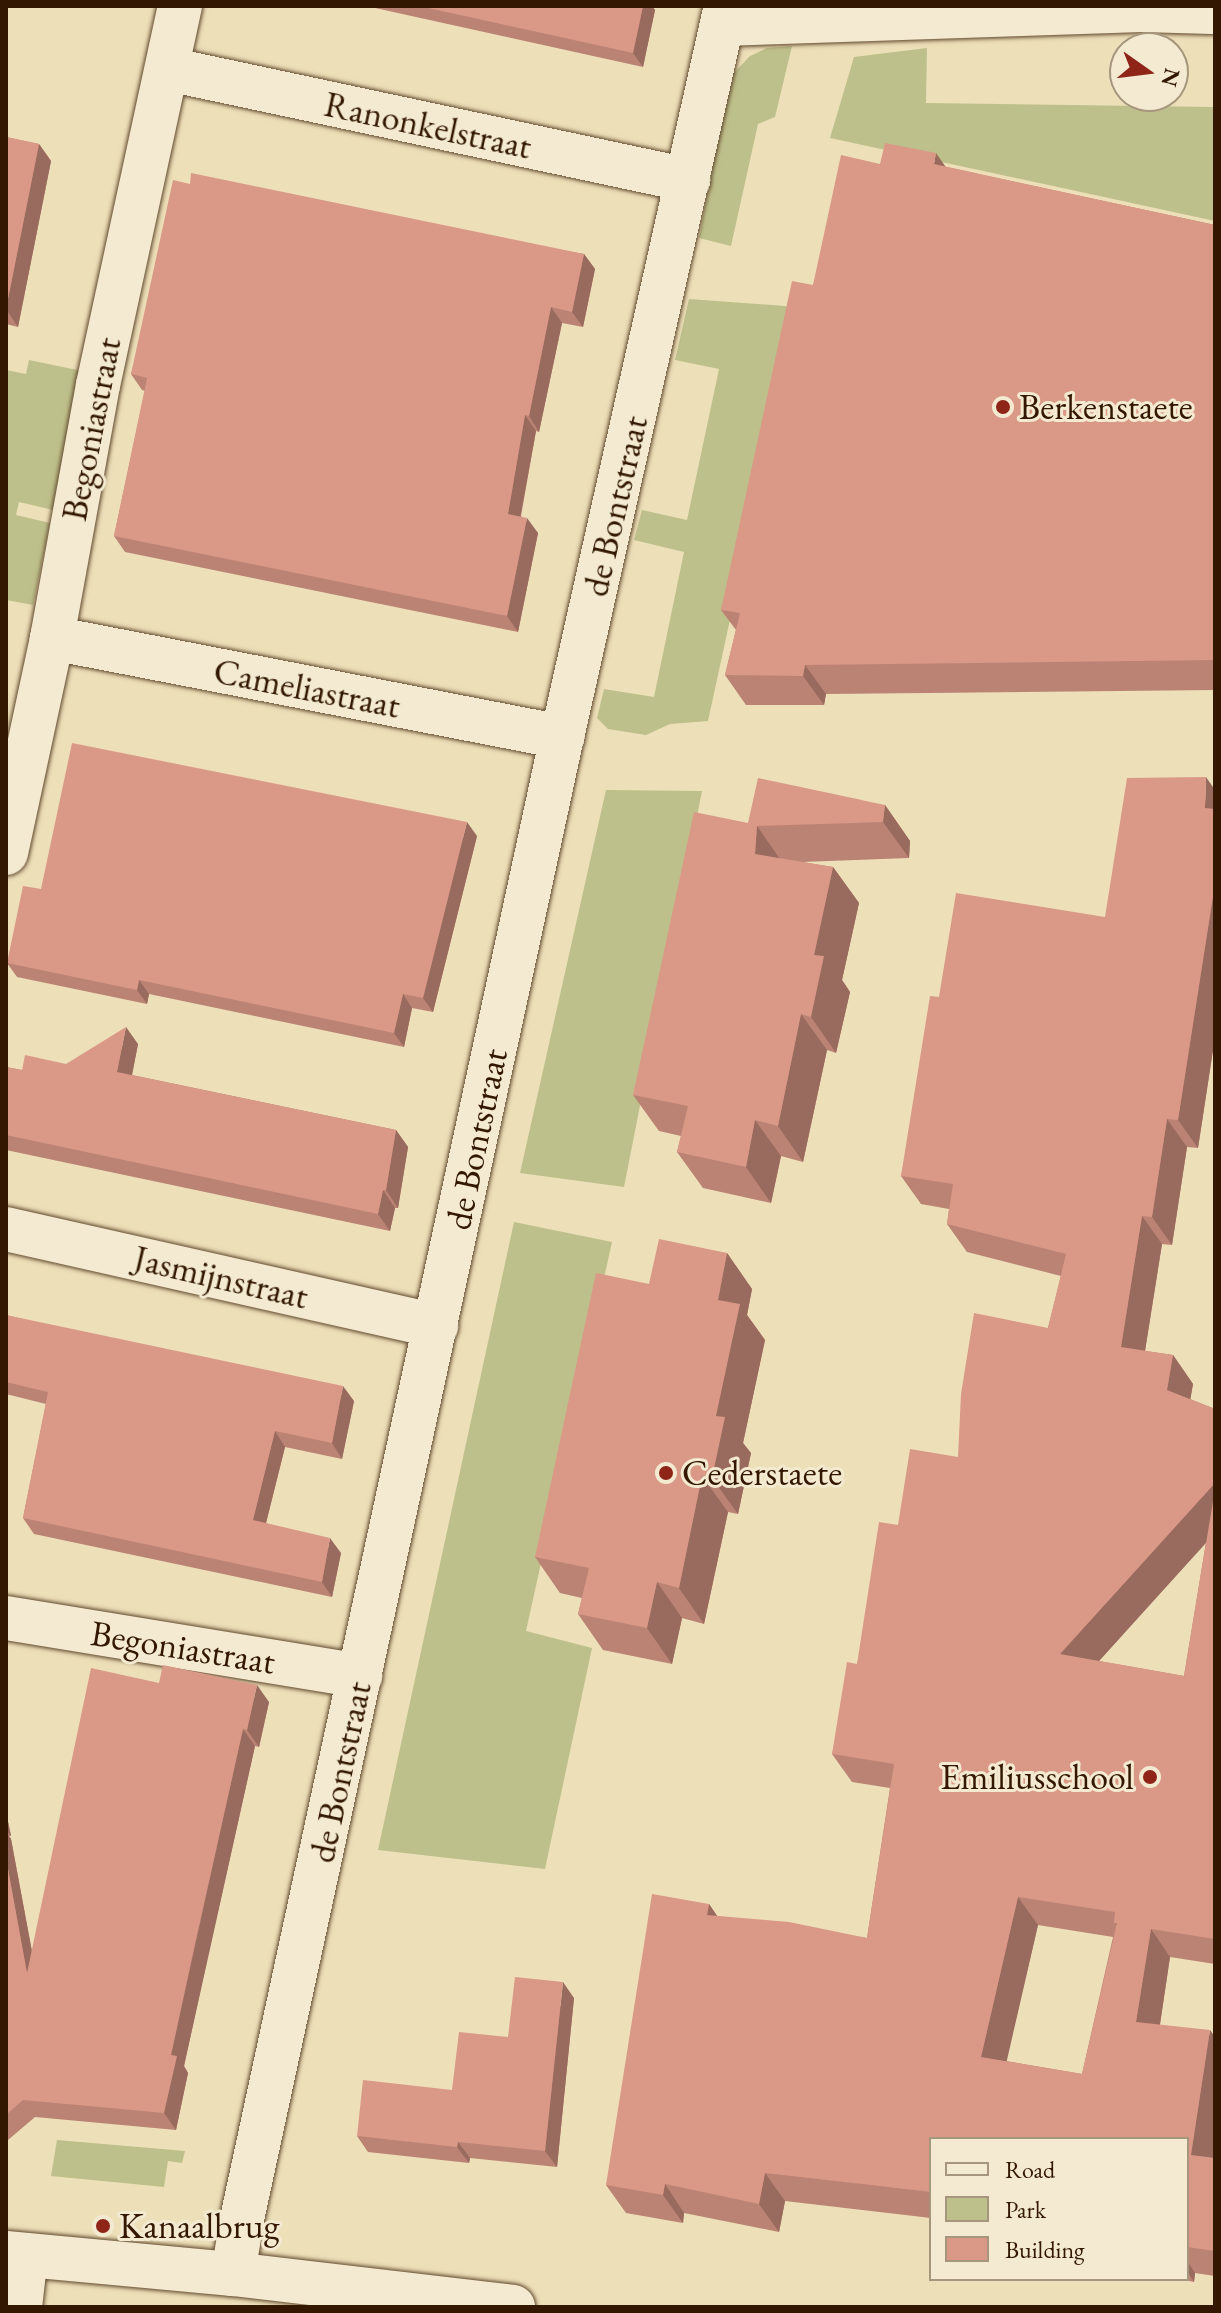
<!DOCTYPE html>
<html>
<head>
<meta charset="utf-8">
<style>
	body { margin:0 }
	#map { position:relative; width:1221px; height:2313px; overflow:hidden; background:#eddfb8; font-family:"EB Garamond",serif }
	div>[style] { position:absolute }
	.green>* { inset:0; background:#bec08b }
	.roads { filter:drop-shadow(0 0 2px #62492e) drop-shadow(0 0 2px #62492e) }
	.street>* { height:44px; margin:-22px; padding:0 22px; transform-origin:22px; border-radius:22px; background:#f3ead1 }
	.secondary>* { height:44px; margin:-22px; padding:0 22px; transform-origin:22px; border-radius:22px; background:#f3ead1 }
	.wall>* { inset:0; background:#bb8374 }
	.shaded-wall>* { inset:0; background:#996a5e }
	.building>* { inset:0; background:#da9887 }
	.dots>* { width:22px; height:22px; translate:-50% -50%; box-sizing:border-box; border:4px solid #f3ead1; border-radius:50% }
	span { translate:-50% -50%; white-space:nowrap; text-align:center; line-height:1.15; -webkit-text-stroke:6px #f3ead1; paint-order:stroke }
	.street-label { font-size:36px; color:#331700 }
	.poi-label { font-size:36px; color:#331700 }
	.left { translate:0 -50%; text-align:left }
	.right { translate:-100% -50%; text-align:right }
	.frame { position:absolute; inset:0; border:8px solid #331700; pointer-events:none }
	.legend { position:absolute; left:929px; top:2137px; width:260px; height:144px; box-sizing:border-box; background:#f3ead1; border:2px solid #a6967d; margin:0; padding:10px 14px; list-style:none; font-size:24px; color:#331700 }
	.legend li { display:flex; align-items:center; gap:16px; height:40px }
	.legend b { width:40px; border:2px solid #a6967d }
	.north { position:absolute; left:1109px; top:32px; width:80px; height:80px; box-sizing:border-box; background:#f3ead1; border:2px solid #a6967d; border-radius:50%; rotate:104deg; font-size:22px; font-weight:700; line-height:32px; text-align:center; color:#331700 }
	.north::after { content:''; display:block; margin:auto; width:28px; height:36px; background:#8f2418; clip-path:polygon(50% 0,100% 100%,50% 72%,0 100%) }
</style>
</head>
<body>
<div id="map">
	<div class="green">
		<div style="clip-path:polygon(792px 46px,775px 117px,758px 124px,731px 246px,699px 238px,729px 78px,750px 56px,767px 48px)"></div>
		<div style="clip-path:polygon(927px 48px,926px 103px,1215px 107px,1215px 221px,830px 138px,854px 57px)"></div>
		<div style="clip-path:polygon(689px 299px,798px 307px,708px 721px,670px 724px,646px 735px,608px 729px,597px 718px,604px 689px,654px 697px,684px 552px,634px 540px,642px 510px,687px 520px,719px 369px,675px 360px)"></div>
		<div style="clip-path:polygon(29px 360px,82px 371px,53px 510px,19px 502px,16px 515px,50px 523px,33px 605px,6px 600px,6px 370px,26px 374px)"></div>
		<div style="clip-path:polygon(606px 790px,702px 791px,624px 1187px,520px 1173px)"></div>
		<div style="clip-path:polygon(514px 1222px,612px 1242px,526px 1631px,592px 1648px,545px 1869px,378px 1850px)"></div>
		<div style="clip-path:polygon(57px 2140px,185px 2151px,182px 2163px,168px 2161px,164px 2187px,51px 2176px)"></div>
	</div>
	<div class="roads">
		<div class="street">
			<div style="left:722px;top:24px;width:420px;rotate:-1.9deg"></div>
			<div style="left:1142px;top:10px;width:73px;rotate:1.6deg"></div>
			<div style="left:168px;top:69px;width:532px;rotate:12.05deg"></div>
			<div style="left:52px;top:638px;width:520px;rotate:10.99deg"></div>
			<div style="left:6px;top:853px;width:220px;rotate:-77.9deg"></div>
			<div style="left:52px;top:638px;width:257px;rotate:-79.7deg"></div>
			<div style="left:98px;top:385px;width:388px;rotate:-77.8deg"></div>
			<div style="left:6px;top:1229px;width:441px;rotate:12.7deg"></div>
			<div style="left:6px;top:1618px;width:359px;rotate:9.3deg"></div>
			<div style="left:233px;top:2274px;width:56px;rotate:-80.7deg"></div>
			<div style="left:242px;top:2219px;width:1516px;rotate:-77.82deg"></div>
			<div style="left:562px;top:737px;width:749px;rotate:-77.36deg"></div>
			<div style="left:20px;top:2307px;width:52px;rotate:-83.4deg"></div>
		</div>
		<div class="secondary">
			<div style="left:6px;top:2253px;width:228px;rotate:5.3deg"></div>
			<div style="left:233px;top:2274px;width:282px;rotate:6.7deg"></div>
		</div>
	</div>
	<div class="wall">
		<div style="clip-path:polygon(366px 6px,652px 6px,655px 10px,643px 67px)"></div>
		<div style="clip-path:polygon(6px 137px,39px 144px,51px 161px,18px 327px,6px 324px)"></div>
		<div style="clip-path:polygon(880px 164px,946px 167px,1215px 225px,1215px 690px,826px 694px,824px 705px,746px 705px,725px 675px,736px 630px,721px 610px,813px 285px)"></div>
		<div style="clip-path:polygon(190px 184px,584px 254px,595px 269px,583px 327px,562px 323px,539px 432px,536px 431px,521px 516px,538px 533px,518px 632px,125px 552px,114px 536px,145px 391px,142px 390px,131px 374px)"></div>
		<div style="clip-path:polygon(evenodd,1215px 790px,1215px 1037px,1198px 1148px,1187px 1147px,1172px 1245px,1162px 1244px,1145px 1351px,1173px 1355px,1193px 1384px,1190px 1399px,1215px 1409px,1215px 1964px,1170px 1957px,1160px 2025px,1215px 2037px,1215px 2276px,1195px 2273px,1194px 2282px,1180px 2279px,1187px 2279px,1187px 2139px,931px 2139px,931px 2218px,785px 2201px,779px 2232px,684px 2213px,683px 2223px,626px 2213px,606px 2185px,709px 1904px,717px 1916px,867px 1938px,890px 1788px,852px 1782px,832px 1754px,857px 1664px,898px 1525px,958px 1457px,1048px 1328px,1061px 1276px,967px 1252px,947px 1224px,949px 1209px,921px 1204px,901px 1176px,939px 997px,1105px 917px,1215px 790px,1206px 1542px,1184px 1676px,1099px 1661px,1206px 1542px,1215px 790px,1038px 1925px,1113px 1937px,1082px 2074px,1006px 2061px,1038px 1925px)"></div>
		<div style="clip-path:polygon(885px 805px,910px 841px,909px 858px,802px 862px,833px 867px,859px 903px,842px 980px,850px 992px,836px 1053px,827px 1050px,803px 1162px,781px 1156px,771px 1203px,703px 1188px,677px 1152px,681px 1136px,659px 1131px,633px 1095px,748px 823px)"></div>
		<div style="clip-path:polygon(477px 836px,433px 1012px,412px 1008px,404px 1047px,149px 994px,147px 1004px,17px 977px,7px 963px,41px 889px)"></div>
		<div style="clip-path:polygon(138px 1044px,132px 1075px,396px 1130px,408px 1147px,398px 1208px,395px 1208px,390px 1231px,6px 1150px,6px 1067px,22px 1070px,66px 1064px)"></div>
		<div style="clip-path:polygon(727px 1253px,752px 1289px,747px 1315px,765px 1340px,743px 1443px,751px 1453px,738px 1514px,728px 1512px,704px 1624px,682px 1618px,672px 1664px,603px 1650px,578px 1614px,582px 1598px,560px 1593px,535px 1557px,649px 1284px)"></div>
		<div style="clip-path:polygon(6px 1315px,354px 1401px,342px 1459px,285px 1447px,266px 1523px,341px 1553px,332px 1597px,34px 1534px,23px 1518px,46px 1404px,6px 1394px)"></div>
		<div style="clip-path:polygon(159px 1683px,269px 1702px,259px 1747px,255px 1746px,206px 1965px,184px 2066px,188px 2073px,176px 2130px,35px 2117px,8px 2140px,6px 2140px,6px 1812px,11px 1836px,9px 1836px,11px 1839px,32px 1951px)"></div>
		<div style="clip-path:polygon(574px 1998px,557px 2167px,470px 2158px,469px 2163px,368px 2152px,357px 2136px,452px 2090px,508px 2037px)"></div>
	</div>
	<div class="shaded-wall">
		<div style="clip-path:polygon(643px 6px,652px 6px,655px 10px,643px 67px,633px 53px)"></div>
		<div style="clip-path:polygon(39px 144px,51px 161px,18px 327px,6px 309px)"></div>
		<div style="clip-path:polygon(936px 153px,957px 183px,934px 164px)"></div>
		<div style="clip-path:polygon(584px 254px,595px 269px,583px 327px,572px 312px)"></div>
		<div style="clip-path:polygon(551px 307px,562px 323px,539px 432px,529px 416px)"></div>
		<div style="clip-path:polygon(525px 415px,536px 431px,518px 529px,508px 514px)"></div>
		<div style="clip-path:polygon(527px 518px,538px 533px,518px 632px,507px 616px)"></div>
		<div style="clip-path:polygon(805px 665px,826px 694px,824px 705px,803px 676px)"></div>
		<div style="clip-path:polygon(1206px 777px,1215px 790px,1215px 822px,1205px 808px)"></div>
		<div style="clip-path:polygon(885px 805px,910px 841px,909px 858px,883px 822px)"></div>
		<div style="clip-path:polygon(467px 822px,477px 836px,433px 1012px,423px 998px)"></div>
		<div style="clip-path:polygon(757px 826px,782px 862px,755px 854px)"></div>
		<div style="clip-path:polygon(833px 867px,859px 903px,842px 980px,850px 992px,836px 1053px,811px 1017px,814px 955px)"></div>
		<div style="clip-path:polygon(1213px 896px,1215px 899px,1215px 1037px,1198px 1148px,1178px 1120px)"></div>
		<div style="clip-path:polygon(139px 980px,149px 994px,147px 1004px,137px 990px)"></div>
		<div style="clip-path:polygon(403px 994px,412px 1008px,404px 1047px,394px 1033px)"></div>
		<div style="clip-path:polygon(801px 1014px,827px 1050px,803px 1162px,778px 1126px)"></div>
		<div style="clip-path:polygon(126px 1027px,138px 1044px,129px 1090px,117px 1072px)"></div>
		<div style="clip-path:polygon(1167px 1119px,1187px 1147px,1172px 1245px,1152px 1217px)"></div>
		<div style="clip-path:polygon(755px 1120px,781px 1156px,771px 1203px,746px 1167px)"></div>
		<div style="clip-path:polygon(396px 1130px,408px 1147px,398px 1208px,386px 1190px)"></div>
		<div style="clip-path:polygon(383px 1190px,395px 1208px,390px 1231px,378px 1214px)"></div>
		<div style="clip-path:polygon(1142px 1216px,1162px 1244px,1141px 1376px,1121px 1347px)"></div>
		<div style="clip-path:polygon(727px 1253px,752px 1289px,747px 1315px,765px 1340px,743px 1443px,751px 1453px,738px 1514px,712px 1478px,718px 1300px)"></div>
		<div style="clip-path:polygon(1173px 1355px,1193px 1384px,1187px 1419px,1167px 1390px)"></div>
		<div style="clip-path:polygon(343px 1386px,354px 1401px,342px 1459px,332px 1443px)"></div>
		<div style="clip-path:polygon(275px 1431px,285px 1447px,263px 1535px,253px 1520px)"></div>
		<div style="clip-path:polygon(702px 1476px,728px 1512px,704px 1624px,679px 1588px)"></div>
		<div style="clip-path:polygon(1215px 1483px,1215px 1533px,1080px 1682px,1060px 1654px)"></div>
		<div style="clip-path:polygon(330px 1538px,341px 1553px,332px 1597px,322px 1582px)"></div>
		<div style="clip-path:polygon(657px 1582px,682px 1618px,672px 1664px,647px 1628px)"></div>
		<div style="clip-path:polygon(257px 1685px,269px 1702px,259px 1747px,247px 1730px)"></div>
		<div style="clip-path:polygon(243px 1729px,255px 1746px,184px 2066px,188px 2073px,176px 2130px,164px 2113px,171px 2055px)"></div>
		<div style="clip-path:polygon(6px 1812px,11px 1836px,6px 1830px)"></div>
		<div style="clip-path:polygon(6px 1832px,11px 1839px,39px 1990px,27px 1973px,6px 1858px)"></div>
		<div style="clip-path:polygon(1018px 1897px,1038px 1925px,1001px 2086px,981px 2057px)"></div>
		<div style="clip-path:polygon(709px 1904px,728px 1932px,707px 1915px)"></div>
		<div style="clip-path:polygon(1151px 1929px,1170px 1957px,1156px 2050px,1136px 2022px)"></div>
		<div style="clip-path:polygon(563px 1982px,574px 1998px,557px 2167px,545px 2151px)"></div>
		<div style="clip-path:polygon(1210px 2030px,1215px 2037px,1215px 2157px,1211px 2183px,1191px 2155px)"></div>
		<div style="clip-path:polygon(458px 2142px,470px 2158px,469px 2163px,457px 2147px)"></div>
		<div style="clip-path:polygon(765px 2173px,785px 2201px,779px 2232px,759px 2204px)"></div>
		<div style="clip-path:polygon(665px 2184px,684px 2213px,683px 2223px,663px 2195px)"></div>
		<div style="clip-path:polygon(1187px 2261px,1195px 2273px,1194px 2282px,1187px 2271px)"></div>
	</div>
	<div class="building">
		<div style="clip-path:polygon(419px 6px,643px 6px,633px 53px)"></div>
		<div style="clip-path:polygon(6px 137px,39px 144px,6px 309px)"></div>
		<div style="clip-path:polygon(885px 143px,936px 153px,934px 164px,1215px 225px,1215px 660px,805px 665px,803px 676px,725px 675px,740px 613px,721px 610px,792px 281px,813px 285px,841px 155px,880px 164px)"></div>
		<div style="clip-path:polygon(191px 173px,584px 254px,572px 312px,551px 307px,529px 416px,525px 415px,508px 514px,527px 518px,507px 616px,114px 536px,147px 378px,131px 374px,173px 180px,190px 184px)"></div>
		<div style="clip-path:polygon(72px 743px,467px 822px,423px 998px,403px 994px,394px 1033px,139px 980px,137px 990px,7px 963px,23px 886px,41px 889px)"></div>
		<div style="clip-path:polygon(evenodd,1206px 777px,1205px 808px,1215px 809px,1215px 896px,1213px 896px,1178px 1120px,1167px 1119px,1152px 1217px,1142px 1216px,1121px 1347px,1173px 1355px,1167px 1390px,1215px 1409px,1215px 1483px,1060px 1654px,1184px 1676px,1215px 1489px,1215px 1939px,1151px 1929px,1136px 2022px,1210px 2030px,1191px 2155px,1215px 2158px,1215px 2251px,1187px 2247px,1187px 2139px,931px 2139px,931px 2192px,765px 2173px,759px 2204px,665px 2184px,663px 2195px,606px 2185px,652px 1894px,709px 1904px,707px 1915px,789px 1922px,867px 1938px,894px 1764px,832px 1754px,847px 1662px,857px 1664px,879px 1522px,898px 1525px,910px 1449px,958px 1457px,961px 1394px,974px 1313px,1048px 1328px,1066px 1254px,947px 1224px,953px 1184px,901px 1176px,930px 996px,939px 997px,956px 893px,1105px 917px,1127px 778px,1206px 777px,1018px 1897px,1115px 1912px,1114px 1923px,1117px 1923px,1082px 2074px,981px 2057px,1018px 1897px)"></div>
		<div style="clip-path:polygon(758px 778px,885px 805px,883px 822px,757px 826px,755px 854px,833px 867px,814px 955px,824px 956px,811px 1017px,801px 1014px,778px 1126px,755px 1120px,746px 1167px,677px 1152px,688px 1106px,633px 1095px,694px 812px,748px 823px)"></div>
		<div style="clip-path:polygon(126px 1027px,117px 1072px,396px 1130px,386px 1190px,383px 1190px,378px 1214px,6px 1135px,6px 1067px,22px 1070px,25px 1055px,66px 1064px)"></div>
		<div style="clip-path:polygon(659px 1239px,727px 1253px,718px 1300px,740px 1304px,716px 1416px,725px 1417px,712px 1478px,702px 1476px,679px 1588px,657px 1582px,647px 1628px,578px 1614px,589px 1568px,535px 1557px,596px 1273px,649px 1284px)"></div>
		<div style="clip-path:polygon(6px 1315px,343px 1386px,332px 1443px,275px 1431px,253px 1520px,330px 1538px,322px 1582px,23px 1518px,48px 1392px,6px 1382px)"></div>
		<div style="clip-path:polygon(163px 1665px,257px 1685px,247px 1730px,243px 1729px,194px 1948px,171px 2055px,177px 2056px,164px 2113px,23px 2100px,6px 2115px,6px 1858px,27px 1973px,91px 1668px,159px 1683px)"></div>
		<div style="clip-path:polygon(515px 1977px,563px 1982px,545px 2151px,458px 2142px,457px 2147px,357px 2136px,363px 2080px,452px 2090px,459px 2032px,508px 2037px)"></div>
	</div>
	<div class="dots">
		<div style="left:1003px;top:407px;background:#8f2418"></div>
		<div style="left:666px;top:1473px;background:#8f2418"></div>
		<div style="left:1150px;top:1777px;background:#8f2418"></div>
		<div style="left:103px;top:2226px;background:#8f2418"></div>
	</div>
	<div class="street-label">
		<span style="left:428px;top:125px;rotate:12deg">Ranonkelstraat</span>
		<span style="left:91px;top:429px;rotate:-79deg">Begoniastraat</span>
		<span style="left:615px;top:506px;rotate:-77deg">de Bontstraat</span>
		<span style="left:307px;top:688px;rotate:11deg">Cameliastraat</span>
		<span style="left:476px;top:1139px;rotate:-78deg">de Bontstraat</span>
		<span style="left:221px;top:1277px;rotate:13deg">Jasmijnstraat</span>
		<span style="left:183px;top:1647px;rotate:9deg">Begoniastraat</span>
		<span style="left:340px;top:1772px;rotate:-78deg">de Bontstraat</span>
	</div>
	<div class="poi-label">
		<span class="left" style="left:1019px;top:407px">Berkenstaete</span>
		<span class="left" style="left:682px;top:1473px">Cederstaete</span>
		<span class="right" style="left:1134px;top:1777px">Emiliusschool</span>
		<span class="left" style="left:119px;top:2226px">Kanaalbrug</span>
	</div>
	<div class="frame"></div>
	<ul class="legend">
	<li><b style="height:10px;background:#f3ead1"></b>Road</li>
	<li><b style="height:22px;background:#bec08b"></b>Park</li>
	<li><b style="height:22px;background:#da9887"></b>Building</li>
	</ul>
	<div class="north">N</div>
</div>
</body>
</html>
